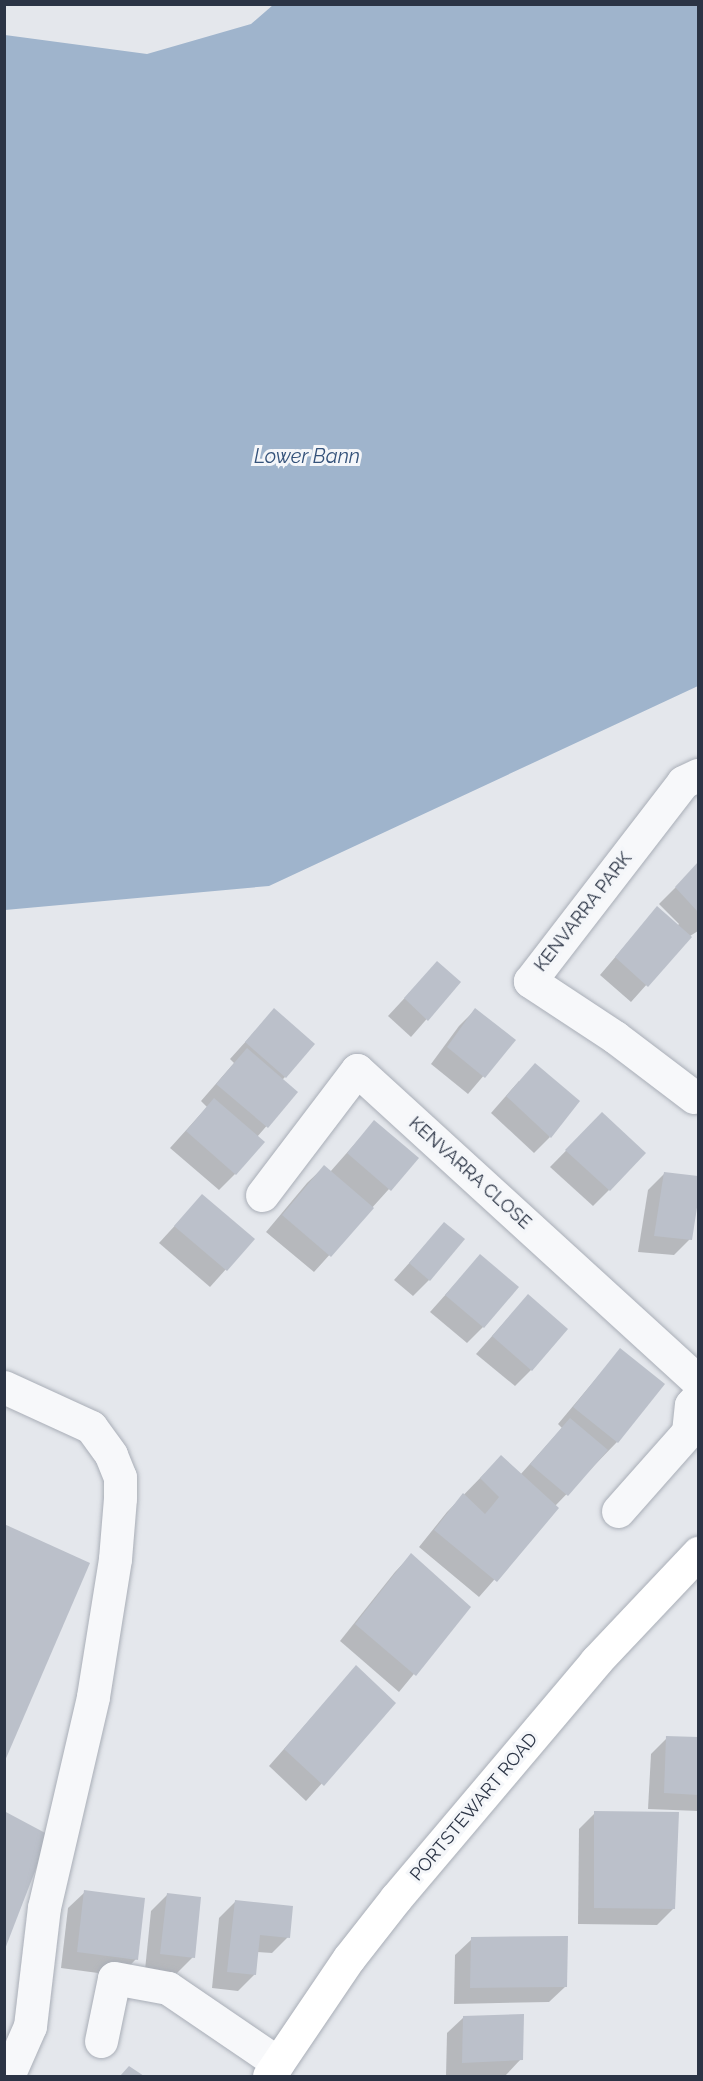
<!DOCTYPE html>
<html>
<head>
<meta charset="utf-8">
<style>
	body { margin:0 }
	#map { position:relative; width:703px; height:2081px; overflow:hidden; background:#e4e7ec; font-family:Raleway,sans-serif }
	div>[style] { position:absolute }
	.water>* { inset:0; background:#9fb4cc }
	.shadow>* { inset:0; background:#0003 }
	.building>* { inset:0; background:#bbc0ca }
	.roads { filter:drop-shadow(0 0 2px #a9aeb7) drop-shadow(0 0 2px #a9aeb7) }
	.minor>* { height:33px; margin:-16.5px; padding:0 16.5px; transform-origin:16.5px; border-radius:16.5px; background:#f7f8fa }
	.major>* { height:33px; margin:-16.5px; padding:0 16.5px; transform-origin:16.5px; border-radius:16.5px; background:#fff }
	span { translate:-50% -50%; white-space:nowrap; text-align:center; line-height:1.15; -webkit-text-stroke:6px #f4f6f9; paint-order:stroke }
	.street-label { font-size:18px; color:#2b3445 }
	.water-label { font-size:20px; color:#34527a; font-style:italic }
	.frame { position:absolute; inset:0; border:6px solid #2b3445; pointer-events:none }
</style>
</head>
<body>
<div id="map">
	<div class="water">
		<div style="clip-path:polygon(273px 5px,698px 5px,698px 686px,269px 886px,5px 910px,5px 35px,147px 54px,251px 24px)"></div>
	</div>
	<div class="shadow">
		<div style="clip-path:polygon(698px 865px,698px 931px,690px 936px,631px 1002px,600px 975px,657px 908px,677px 926px,679px 924px,659px 904px)"></div>
		<div style="clip-path:polygon(437px 963px,459px 982px,411px 1037px,388px 1016px)"></div>
		<div style="clip-path:polygon(274px 1010px,285px 1077px,282px 1080px,296px 1092px,257px 1137px,235px 1174px,219px 1190px,170px 1148px,207px 1107px,201px 1101px,234px 1063px,230px 1059px)"></div>
		<div style="clip-path:polygon(475px 1010px,514px 1040px,468px 1094px,431px 1064px,459px 1026px)"></div>
		<div style="clip-path:polygon(519px 1081px,550px 1137px,534px 1153px,491px 1113px)"></div>
		<div style="clip-path:polygon(602px 1114px,609px 1190px,593px 1206px,550px 1167px)"></div>
		<div style="clip-path:polygon(374px 1122px,417px 1158px,314px 1272px,266px 1232px,307px 1183px,324px 1167px,330px 1172px)"></div>
		<div style="clip-path:polygon(665px 1173px,698px 1178px,690px 1239px,674px 1255px,638px 1252px,648px 1190px)"></div>
		<div style="clip-path:polygon(202px 1196px,253px 1239px,210px 1287px,159px 1243px)"></div>
		<div style="clip-path:polygon(444px 1224px,429px 1280px,413px 1296px,394px 1280px)"></div>
		<div style="clip-path:polygon(480px 1256px,483px 1327px,467px 1343px,430px 1312px)"></div>
		<div style="clip-path:polygon(528px 1296px,531px 1370px,515px 1386px,476px 1354px)"></div>
		<div style="clip-path:polygon(620px 1350px,617px 1442px,555px 1506px,557px 1508px,479px 1597px,419px 1547px,447px 1512px,485px 1473px,520px 1475px,562px 1428px,558px 1424px)"></div>
		<div style="clip-path:polygon(411px 1555px,469px 1607px,399px 1692px,340px 1641px,395px 1572px)"></div>
		<div style="clip-path:polygon(356px 1667px,394px 1703px,306px 1801px,269px 1766px)"></div>
		<div style="clip-path:polygon(667px 1738px,698px 1739px,698px 1811px,648px 1809px,651px 1754px)"></div>
		<div style="clip-path:polygon(595px 1813px,674px 1908px,657px 1925px,578px 1924px,579px 1829px)"></div>
		<div style="clip-path:polygon(85px 1892px,136px 1959px,120px 1976px,61px 1968px,68px 1908px)"></div>
		<div style="clip-path:polygon(167px 1895px,193px 1957px,177px 1973px,145px 1970px,151px 1911px)"></div>
		<div style="clip-path:polygon(236px 1901px,288px 1937px,272px 1953px,257px 1952px,255px 1974px,238px 1991px,212px 1988px,219px 1918px)"></div>
		<div style="clip-path:polygon(472px 1939px,566px 1986px,549px 2002px,454px 2004px,455px 1955px)"></div>
		<div style="clip-path:polygon(464px 2017px,521px 2059px,505px 2076px,446px 2076px,447px 2033px)"></div>
	</div>
	<div class="building">
		<div style="clip-path:polygon(698px 862px,698px 912px,675px 887px)"></div>
		<div style="clip-path:polygon(657px 906px,692px 937px,648px 987px,615px 957px)"></div>
		<div style="clip-path:polygon(437px 961px,461px 982px,428px 1021px,404px 998px)"></div>
		<div style="clip-path:polygon(274px 1008px,315px 1044px,286px 1078px,245px 1042px)"></div>
		<div style="clip-path:polygon(475px 1008px,516px 1040px,485px 1078px,447px 1047px)"></div>
		<div style="clip-path:polygon(247px 1048px,298px 1092px,268px 1128px,216px 1084px)"></div>
		<div style="clip-path:polygon(535px 1063px,580px 1101px,551px 1138px,506px 1096px)"></div>
		<div style="clip-path:polygon(214px 1098px,265px 1142px,236px 1175px,186px 1131px)"></div>
		<div style="clip-path:polygon(602px 1112px,646px 1153px,610px 1191px,565px 1150px)"></div>
		<div style="clip-path:polygon(374px 1120px,419px 1158px,391px 1191px,347px 1153px)"></div>
		<div style="clip-path:polygon(324px 1165px,374px 1208px,331px 1257px,282px 1215px)"></div>
		<div style="clip-path:polygon(664px 1172px,698px 1176px,698px 1201px,692px 1240px,654px 1236px)"></div>
		<div style="clip-path:polygon(202px 1194px,255px 1239px,227px 1271px,174px 1226px)"></div>
		<div style="clip-path:polygon(444px 1222px,465px 1239px,430px 1281px,409px 1263px)"></div>
		<div style="clip-path:polygon(480px 1254px,519px 1287px,484px 1328px,445px 1295px)"></div>
		<div style="clip-path:polygon(528px 1294px,568px 1329px,532px 1371px,492px 1336px)"></div>
		<div style="clip-path:polygon(620px 1348px,665px 1384px,618px 1443px,573px 1407px)"></div>
		<div style="clip-path:polygon(570px 1418px,608px 1450px,568px 1496px,530px 1464px)"></div>
		<div style="clip-path:polygon(501px 1455px,559px 1508px,497px 1582px,434px 1530px,463px 1493px,485px 1514px,491px 1507px,499px 1497px,480px 1478px)"></div>
		<div style="clip-path:polygon(4px 1524px,90px 1563px,4px 1763px)"></div>
		<div style="clip-path:polygon(411px 1553px,471px 1607px,416px 1676px,355px 1624px)"></div>
		<div style="clip-path:polygon(356px 1665px,396px 1703px,324px 1786px,284px 1749px)"></div>
		<div style="clip-path:polygon(666px 1736px,698px 1737px,698px 1795px,664px 1793px)"></div>
		<div style="clip-path:polygon(4px 1811px,49px 1835px,5px 1949px,4px 1949px)"></div>
		<div style="clip-path:polygon(594px 1811px,679px 1812px,675px 1909px,594px 1908px)"></div>
		<div style="clip-path:polygon(84px 1890px,145px 1898px,138px 1960px,77px 1952px)"></div>
		<div style="clip-path:polygon(167px 1893px,201px 1897px,195px 1958px,160px 1954px)"></div>
		<div style="clip-path:polygon(235px 1900px,293px 1906px,290px 1938px,260px 1935px,256px 1975px,227px 1972px)"></div>
		<div style="clip-path:polygon(568px 1936px,567px 1987px,470px 1988px,471px 1937px)"></div>
		<div style="clip-path:polygon(524px 2014px,523px 2060px,462px 2063px,463px 2016px)"></div>
		<div style="clip-path:polygon(129px 2066px,144px 2076px,120px 2076px)"></div>
	</div>
	<div class="roads">
		<div class="minor">
			<div style="left:694px;top:1097px;width:99px;rotate:-142.8deg"></div>
			<div style="left:615px;top:1037px;width:102px;rotate:-146.6deg"></div>
			<div style="left:530px;top:981px;width:251px;rotate:-52.4deg"></div>
			<div style="left:683px;top:782px;width:17px;rotate:-25deg"></div>
			<div style="left:262px;top:1195px;width:157px;rotate:-52.8deg"></div>
			<div style="left:357px;top:1070px;width:462px;rotate:42.4deg"></div>
			<div style="left:4px;top:1387px;width:96px;rotate:24.7deg"></div>
			<div style="left:91px;top:1427px;width:34px;rotate:54deg"></div>
			<div style="left:111px;top:1455px;width:24px;rotate:68deg"></div>
			<div style="left:120px;top:1477px;width:21px;rotate:90deg"></div>
			<div style="left:120px;top:1498px;width:61px;rotate:94.7deg"></div>
			<div style="left:115px;top:1559px;width:140px;rotate:99.1deg"></div>
			<div style="left:93px;top:1697px;width:216px;rotate:103.1deg"></div>
			<div style="left:44px;top:1907px;width:120px;rotate:96.7deg"></div>
			<div style="left:30px;top:2026px;width:55px;rotate:113.7deg"></div>
			<div style="left:618px;top:1511px;width:106px;rotate:-48.5deg"></div>
			<div style="left:688px;top:1432px;width:27px;rotate:-84deg"></div>
			<div style="left:691px;top:1405px;width:11px;rotate:-49deg"></div>
			<div style="left:101px;top:2041px;width:64px;rotate:-78.3deg"></div>
			<div style="left:114px;top:1978px;width:55px;rotate:10.5deg"></div>
			<div style="left:168px;top:1988px;width:133px;rotate:34.3deg"></div>
		</div>
		<div class="major">
			<div style="left:269px;top:2076px;width:143px;rotate:-55.9deg"></div>
			<div style="left:349px;top:1958px;width:76px;rotate:-51.9deg"></div>
			<div style="left:396px;top:1898px;width:310px;rotate:-49.8deg"></div>
			<div style="left:596px;top:1661px;width:149px;rotate:-46.6deg"></div>
		</div>
	</div>
	<div class="street-label">
		<span style="left:583px;top:912px;rotate:-52deg">KENVARRA PARK</span>
		<span style="left:470px;top:1173px;rotate:42deg">KENVARRA CLOSE</span>
		<span style="left:474px;top:1807px;rotate:-50deg">PORTSTEWART ROAD</span>
	</div>
	<div class="water-label">
		<span style="left:307px;top:456px">Lower Bann</span>
	</div>
	<div class="frame"></div>
</div>
</body>
</html>
